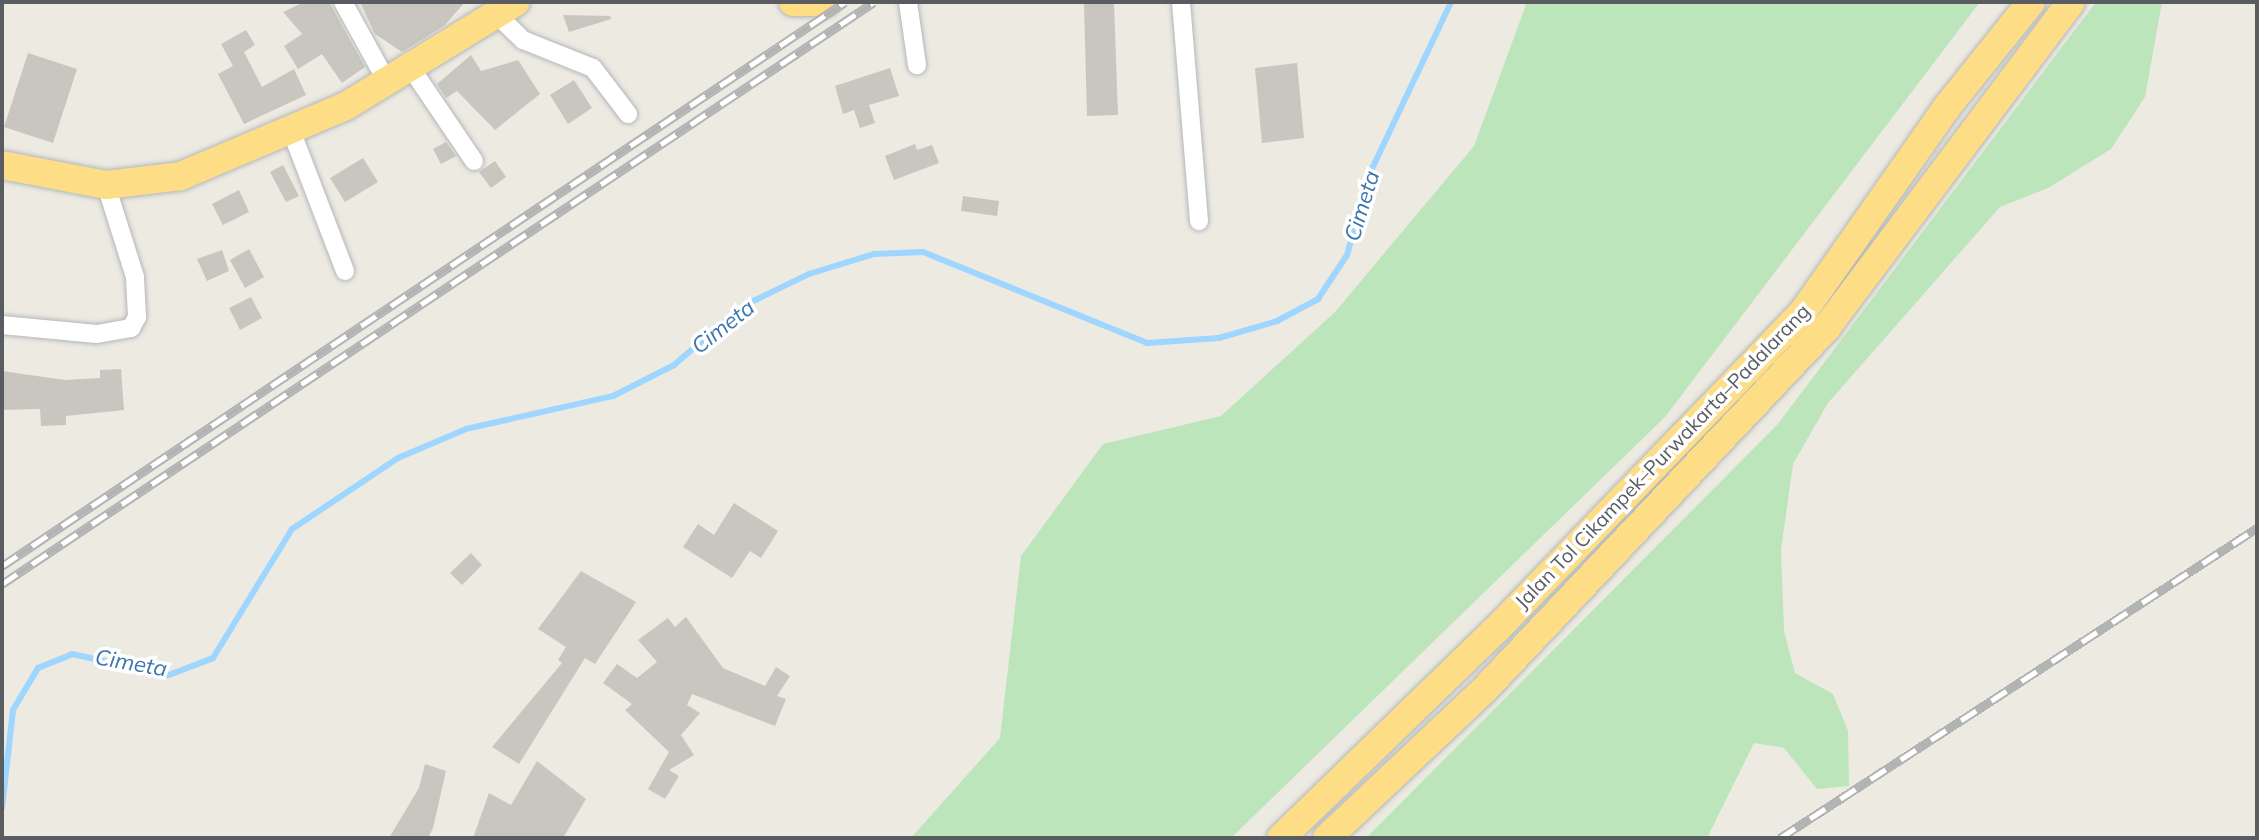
<!DOCTYPE html>
<html>
<head>
<meta charset="utf-8">
<style>
	body { margin:0 }
	#map { position:relative; width:2259px; height:840px; overflow:hidden; background:#eceae1; font-family:Mulish,sans-serif }
	div>[style] { position:absolute }
	.green>* { inset:0; background:#bde5bc }
	.stream>* { height:6px; margin:-3px; padding:0 3px; transform-origin:3px; border-radius:3px; background:#9ed6ff }
	.building>* { inset:0; background:#c9c6c0 }
	.roads { filter:drop-shadow(0 0 2px #b3b7bc) drop-shadow(0 0 2px #b3b7bc) }
	.minor>* { height:18px; margin:-9px; padding:0 9px; transform-origin:9px; border-radius:9px; background:#fff }
	.highway>* { height:28px; margin:-14px; padding:0 14px; transform-origin:14px; border-radius:14px; background:#fdde87 }
	.rail>* { height:9px; margin-top:-4.5px; transform-origin:0; background:repeating-linear-gradient(90deg,#fff 0 18px,#b2b3b3 0 36px); box-sizing:border-box; border-block:2px solid #b2b3b3 }
	span { translate:-50% -50%; white-space:nowrap; text-align:center; line-height:1.15; -webkit-text-stroke:7px #fff; paint-order:stroke }
	.street-label { font-size:20px; color:#595d62 }
	.water-label { font-size:22px; color:#3c76b0; font-style:italic }
	.frame { position:absolute; inset:0; border:4px solid #595d62; pointer-events:none }
</style>
</head>
<body>
<div id="map">
	<div class="green">
		<div style="clip-path:polygon(1527px 2px,1980px 2px,1665px 417px,1231px 838px,911px 838px,1000px 738px,1021px 556px,1103px 444px,1221px 416px,1335px 312px,1474px 146px)"></div>
		<div style="clip-path:polygon(2096px 2px,2162px 2px,2145px 97px,2111px 149px,2048px 188px,2000px 207px,1828px 403px,1793px 464px,1781px 550px,1784px 631px,1795px 673px,1833px 694px,1848px 731px,1849px 786px,1817px 789px,1784px 748px,1754px 743px,1707px 838px,1366px 838px,1777px 425px)"></div>
	</div>
	<div class="stream">
		<div style="left:2px;top:808px;width:99px;rotate:-83.6deg"></div>
		<div style="left:13px;top:710px;width:49px;rotate:-59.2deg"></div>
		<div style="left:38px;top:668px;width:37px;rotate:-22deg"></div>
		<div style="left:72px;top:654px;width:99px;rotate:12.2deg"></div>
		<div style="left:169px;top:675px;width:47px;rotate:-21.1deg"></div>
		<div style="left:213px;top:658px;width:151px;rotate:-58.5deg"></div>
		<div style="left:292px;top:529px;width:128px;rotate:-33.8deg"></div>
		<div style="left:398px;top:458px;width:74px;rotate:-23.1deg"></div>
		<div style="left:466px;top:429px;width:151px;rotate:-12.7deg"></div>
		<div style="left:613px;top:396px;width:68px;rotate:-26.9deg"></div>
		<div style="left:674px;top:365px;width:91px;rotate:-40.5deg"></div>
		<div style="left:743px;top:306px;width:73px;rotate:-25.9deg"></div>
		<div style="left:809px;top:274px;width:68px;rotate:-17.1deg"></div>
		<div style="left:874px;top:254px;width:49px;rotate:-2.3deg"></div>
		<div style="left:923px;top:252px;width:242px;rotate:22.1deg"></div>
		<div style="left:1147px;top:343px;width:72px;rotate:-4deg"></div>
		<div style="left:1219px;top:338px;width:60px;rotate:-16.3deg"></div>
		<div style="left:1277px;top:321px;width:47px;rotate:-28.2deg"></div>
		<div style="left:1318px;top:299px;width:53px;rotate:-56.6deg"></div>
		<div style="left:1347px;top:255px;width:83px;rotate:-74.6deg"></div>
		<div style="left:1369px;top:175px;width:191px;rotate:-64.6deg"></div>
	</div>
	<div class="building">
		<div style="clip-path:polygon(304px 2px,329px 2px,365px 67px,342px 83px,322px 54px,298px 69px,284px 46px,302px 34px,283px 12px)"></div>
		<div style="clip-path:polygon(360px 2px,465px 2px,444px 26px,402px 52px,375px 34px)"></div>
		<div style="clip-path:polygon(1114px 3px,1118px 115px,1087px 116px,1084px 4px)"></div>
		<div style="clip-path:polygon(563px 15px,610px 16px,611px 19px,569px 32px)"></div>
		<div style="clip-path:polygon(246px 30px,255px 45px,244px 52px,262px 87px,294px 69px,306px 95px,244px 124px,218px 74px,233px 66px,221px 44px)"></div>
		<div style="clip-path:polygon(28px 53px,77px 69px,53px 143px,4px 127px)"></div>
		<div style="clip-path:polygon(471px 55px,481px 71px,518px 60px,540px 94px,495px 130px,457px 91px,446px 98px,437px 84px)"></div>
		<div style="clip-path:polygon(1297px 63px,1304px 138px,1262px 143px,1255px 68px)"></div>
		<div style="clip-path:polygon(890px 68px,899px 96px,869px 105px,875px 123px,860px 128px,854px 110px,843px 114px,835px 86px)"></div>
		<div style="clip-path:polygon(574px 80px,592px 108px,568px 124px,550px 95px)"></div>
		<div style="clip-path:polygon(446px 142px,456px 156px,441px 164px,433px 149px)"></div>
		<div style="clip-path:polygon(915px 144px,917px 150px,932px 145px,939px 163px,894px 180px,885px 156px)"></div>
		<div style="clip-path:polygon(363px 158px,378px 182px,345px 202px,330px 178px)"></div>
		<div style="clip-path:polygon(495px 161px,506px 177px,491px 188px,479px 172px)"></div>
		<div style="clip-path:polygon(283px 165px,299px 196px,286px 202px,270px 172px)"></div>
		<div style="clip-path:polygon(239px 190px,249px 212px,223px 225px,212px 204px)"></div>
		<div style="clip-path:polygon(963px 196px,999px 201px,997px 216px,961px 211px)"></div>
		<div style="clip-path:polygon(249px 249px,264px 277px,245px 288px,230px 260px)"></div>
		<div style="clip-path:polygon(222px 250px,229px 271px,207px 281px,197px 259px)"></div>
		<div style="clip-path:polygon(251px 297px,262px 318px,240px 330px,229px 308px)"></div>
		<div style="clip-path:polygon(121px 369px,124px 410px,66px 416px,66px 425px,41px 426px,40px 409px,2px 410px,2px 371px,65px 380px,100px 378px,100px 370px)"></div>
		<div style="clip-path:polygon(734px 503px,778px 531px,761px 558px,750px 551px,732px 578px,683px 547px,698px 524px,714px 535px)"></div>
		<div style="clip-path:polygon(471px 553px,482px 565px,462px 585px,450px 573px)"></div>
		<div style="clip-path:polygon(581px 571px,636px 602px,595px 664px,585px 658px,519px 764px,492px 747px,562px 663px,558px 660px,566px 647px,538px 629px)"></div>
		<div style="clip-path:polygon(686px 617px,723px 668px,765px 686px,776px 667px,790px 676px,777px 696px,786px 699px,775px 726px,692px 694px,687px 705px,700px 713px,681px 735px,694px 755px,669px 770px,679px 776px,665px 799px,648px 789px,669px 752px,625px 710px,632px 704px,603px 683px,617px 664px,637px 678px,657px 662px,638px 640px,668px 618px,675px 627px)"></div>
		<div style="clip-path:polygon(537px 761px,586px 799px,563px 838px,473px 838px,489px 793px,511px 805px)"></div>
		<div style="clip-path:polygon(425px 764px,446px 771px,433px 828px,428px 838px,389px 838px,419px 788px)"></div>
	</div>
	<div class="roads">
		<div class="minor">
			<div style="left:343px;top:2px;width:89px;rotate:61.1deg"></div>
			<div style="left:908px;top:2px;width:64px;rotate:81.9deg"></div>
			<div style="left:1181px;top:2px;width:220px;rotate:85.3deg"></div>
			<div style="left:493px;top:11px;width:42px;rotate:44deg"></div>
			<div style="left:523px;top:40px;width:75px;rotate:21.8deg"></div>
			<div style="left:593px;top:68px;width:58px;rotate:52.7deg"></div>
			<div style="left:409px;top:65px;width:116px;rotate:55.9deg"></div>
			<div style="left:292px;top:133px;width:148px;rotate:69deg"></div>
			<div style="left:2px;top:325px;width:95px;rotate:5.4deg"></div>
			<div style="left:97px;top:334px;width:35px;rotate:-10deg"></div>
			<div style="left:131px;top:328px;width:13px;rotate:-61deg"></div>
			<div style="left:137px;top:317px;width:40px;rotate:-92.9deg"></div>
			<div style="left:135px;top:277px;width:96px;rotate:-107.5deg"></div>
		</div>
		<div class="highway">
			<div style="left:793px;top:2px;width:33px"></div>
			<div style="left:2px;top:165px;width:106px;rotate:10.9deg"></div>
			<div style="left:106px;top:185px;width:76px;rotate:-6.8deg"></div>
			<div style="left:181px;top:176px;width:179px;rotate:-23deg"></div>
			<div style="left:346px;top:106px;width:199px;rotate:-31.5deg"></div>
			<div style="left:1281px;top:838px;width:299px;rotate:-44.1deg"></div>
			<div style="left:1496px;top:630px;width:442px;rotate:-46deg"></div>
			<div style="left:1803px;top:312px;width:251px;rotate:-54.9deg"></div>
			<div style="left:1947px;top:107px;width:134px;rotate:-51.3deg"></div>
			<div style="left:1327px;top:838px;width:217px;rotate:-43.3deg"></div>
			<div style="left:1485px;top:689px;width:498px;rotate:-46.6deg"></div>
			<div style="left:1827px;top:327px;width:406px;rotate:-53.1deg"></div>
		</div>
	</div>
	<div class="rail">
		<div style="left:2px;top:566px;width:1014px;rotate:-33.78deg"></div>
		<div style="left:2px;top:584px;width:1048px;rotate:-33.72deg"></div>
		<div style="left:1780px;top:838px;width:569px;rotate:-33.02deg"></div>
	</div>
	<div class="street-label">
		<span style="left:1662px;top:456px;rotate:-46deg">Jalan Tol Cikampek–Purwakarta–Padalarang</span>
	</div>
	<div class="water-label">
		<span style="left:1362px;top:206px;rotate:-73deg">Cimeta</span>
		<span style="left:723px;top:327px;rotate:-38deg">Cimeta</span>
		<span style="left:131px;top:663px;rotate:10deg">Cimeta</span>
	</div>
	<div class="frame"></div>
</div>
</body>
</html>
